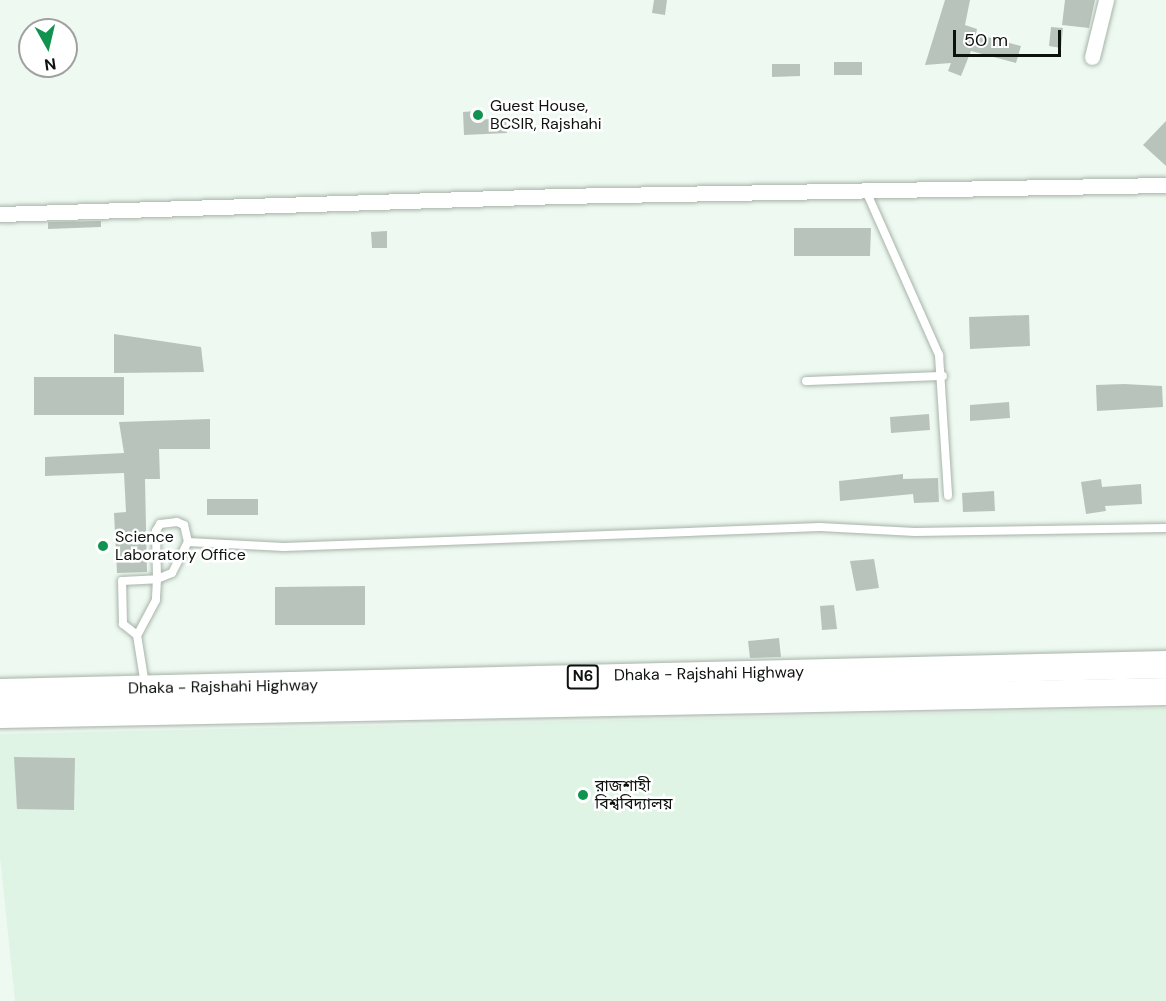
<!DOCTYPE html>
<html>
<head>
<meta charset="utf-8">
<style>
	body { margin:0 }
	#map { position:relative; width:1166px; height:1001px; overflow:hidden; background:#eefaf1; font-family:"DM Sans","Noto Sans Bengali",sans-serif }
	div>[style] { position:absolute }
	.built>* { inset:0; background:#e0f4e5 }
	.building>* { inset:0; background:#b8c4bb }
	.roads { filter:drop-shadow(0 0 2px #a7b3aa) drop-shadow(0 0 2px #a7b3aa) }
	.lane>* { height:8px; margin:-4px; padding:0 4px; transform-origin:4px; border-radius:4px; background:#fff }
	.street>* { height:15px; margin:-7.5px; padding:0 7.5px; transform-origin:7.5px; border-radius:7.5px; background:#fff }
	.highway>* { height:27px; margin:-13.5px; padding:0 13.5px; transform-origin:13.5px; border-radius:13.5px; background:#fff }
	.dots>* { width:16px; height:16px; translate:-50% -50%; box-sizing:border-box; border:3px solid #fff; border-radius:50% }
	span { translate:-50% -50%; white-space:nowrap; text-align:center; line-height:1.15; -webkit-text-stroke:5px #fff; paint-order:stroke }
	.shield-label span { padding:2px 4px; background:#fff; border:2px solid; border-radius:4px; -webkit-text-stroke-width:0 }
	.shield-label { font-size:15px; color:#0e120f; font-weight:700 }
	.poi-label { font-size:16px; color:#0e120f }
	.left { translate:0 -50%; text-align:left }
	.street-label { font-size:16px; color:#0e120f }
	.north { position:absolute; left:18px; top:18px; width:60px; height:60px; box-sizing:border-box; background:#fff; border:2px solid #9fa09f; border-radius:50%; rotate:172deg; font-size:16px; font-weight:700; line-height:24px; text-align:center; color:#0e120f }
	.north::after { content:''; display:block; margin:auto; width:21px; height:27px; background:#11924f; clip-path:polygon(50% 0,100% 100%,50% 72%,0 100%) }
	.scale { position:absolute; left:953px; top:30px; width:108px; height:27px; box-sizing:border-box; border:3px solid #0e120f; border-top:0; padding-left:8px; font-size:18px; line-height:21px; white-space:nowrap; color:#0e120f; -webkit-text-stroke:4px #fff; paint-order:stroke }
</style>
</head>
<body>
<div id="map">
	<div class="built">
		<div style="clip-path:polygon(1166px 708px,1166px 1001px,15px 1001px,0 857px,0 734px)"></div>
	</div>
	<div class="building">
		<div style="clip-path:polygon(654px 0,667px 0,665px 15px,652px 13px)"></div>
		<div style="clip-path:polygon(945px 0,970px 0,965px 25px,977px 29px,976px 34px,1021px 46px,1016px 63px,971px 51px,961px 76px,948px 71px,951px 63px,925px 65px)"></div>
		<div style="clip-path:polygon(1065px 0,1095px 0,1089px 28px,1062px 25px)"></div>
		<div style="clip-path:polygon(1051px 27px,1063px 28px,1061px 48px,1049px 46px)"></div>
		<div style="clip-path:polygon(834px 62px,862px 62px,862px 75px,834px 75px)"></div>
		<div style="clip-path:polygon(772px 64px,800px 64px,800px 76px,772px 77px)"></div>
		<div style="clip-path:polygon(475px 111px,476px 120px,506px 118px,507px 133px,464px 135px,463px 112px)"></div>
		<div style="clip-path:polygon(1166px 121px,1166px 166px,1143px 145px)"></div>
		<div style="clip-path:polygon(101px 221px,101px 227px,48px 229px,48px 222px)"></div>
		<div style="clip-path:polygon(794px 228px,871px 228px,870px 256px,794px 256px)"></div>
		<div style="clip-path:polygon(387px 231px,387px 248px,372px 248px,371px 232px)"></div>
		<div style="clip-path:polygon(1029px 315px,1030px 346px,970px 349px,969px 317px)"></div>
		<div style="clip-path:polygon(114px 334px,201px 347px,204px 372px,114px 373px)"></div>
		<div style="clip-path:polygon(34px 377px,124px 377px,124px 415px,34px 415px)"></div>
		<div style="clip-path:polygon(1124px 384px,1162px 386px,1163px 407px,1097px 411px,1096px 385px)"></div>
		<div style="clip-path:polygon(1009px 402px,1010px 418px,970px 421px,970px 405px)"></div>
		<div style="clip-path:polygon(929px 414px,930px 430px,891px 433px,890px 417px)"></div>
		<div style="clip-path:polygon(210px 419px,210px 449px,159px 449px,160px 479px,145px 479px,147px 572px,117px 573px,114px 513px,126px 512px,124px 473px,45px 476px,45px 457px,124px 453px,119px 422px)"></div>
		<div style="clip-path:polygon(903px 474px,903px 479px,938px 478px,939px 502px,914px 503px,913px 494px,840px 501px,839px 481px)"></div>
		<div style="clip-path:polygon(1101px 479px,1102px 487px,1141px 484px,1142px 504px,1105px 506px,1106px 511px,1086px 514px,1081px 482px)"></div>
		<div style="clip-path:polygon(994px 491px,995px 511px,963px 512px,962px 493px)"></div>
		<div style="clip-path:polygon(207px 499px,258px 499px,258px 515px,207px 515px)"></div>
		<div style="clip-path:polygon(874px 559px,879px 588px,856px 591px,850px 561px)"></div>
		<div style="clip-path:polygon(365px 586px,365px 625px,275px 625px,275px 587px)"></div>
		<div style="clip-path:polygon(834px 605px,837px 629px,822px 630px,820px 606px)"></div>
		<div style="clip-path:polygon(779px 638px,781px 657px,750px 658px,748px 641px)"></div>
		<div style="clip-path:polygon(14px 757px,75px 758px,74px 810px,17px 809px)"></div>
	</div>
	<div class="roads">
		<div class="lane">
			<div style="left:866px;top:191px;width:180px;rotate:66deg"></div>
			<div style="left:939px;top:355px;width:141px;rotate:86.3deg"></div>
			<div style="left:806px;top:381px;width:137px;rotate:-2.1deg"></div>
			<div style="left:188px;top:542px;width:96px;rotate:3deg"></div>
			<div style="left:284px;top:547px;width:536px;rotate:-2.14deg"></div>
			<div style="left:820px;top:527px;width:95px;rotate:3deg"></div>
			<div style="left:915px;top:532px;width:251px;rotate:-0.9deg"></div>
			<div style="left:137px;top:635px;width:18px;rotate:-142deg"></div>
			<div style="left:123px;top:624px;width:43px;rotate:-91.3deg"></div>
			<div style="left:122px;top:581px;width:35px;rotate:-3deg"></div>
			<div style="left:157px;top:579px;width:16px;rotate:-22deg"></div>
			<div style="left:172px;top:573px;width:35px;rotate:-63deg"></div>
			<div style="left:188px;top:542px;width:17px;rotate:-103deg"></div>
			<div style="left:184px;top:525px;width:8px;rotate:-157deg"></div>
			<div style="left:177px;top:522px;width:17px;rotate:173deg"></div>
			<div style="left:160px;top:524px;width:8px;rotate:120deg"></div>
			<div style="left:156px;top:531px;width:48px;rotate:88.8deg"></div>
			<div style="left:157px;top:579px;width:21px;rotate:93deg"></div>
			<div style="left:156px;top:600px;width:40px;rotate:118deg"></div>
			<div style="left:137px;top:635px;width:51px;rotate:80.9deg"></div>
		</div>
		<div class="street">
			<div style="left:1092px;top:57px;width:59px;rotate:-76.2deg"></div>
			<div style="left:0;top:214px;width:559px;rotate:-1.84deg"></div>
			<div style="left:559px;top:196px;width:607px;rotate:-1.04deg"></div>
		</div>
		<div class="highway">
			<div style="left:0;top:692px;width:1166px;rotate:-1.38deg"></div>
			<div style="left:0;top:714px;width:1166px;rotate:-1.13deg"></div>
		</div>
	</div>
	<div class="dots">
		<div style="left:478px;top:115px;background:#11924f"></div>
		<div style="left:103px;top:546px;background:#11924f"></div>
		<div style="left:583px;top:795px;background:#11924f"></div>
	</div>
	<div class="shield-label">
		<span style="left:583px;top:677px">N6</span>
	</div>
	<div class="poi-label">
		<span class="left" style="left:490px;top:115px">Guest House,<br>BCSIR, Rajshahi</span>
		<span class="left" style="left:115px;top:546px">Science<br>Laboratory Office</span>
		<span class="left" style="left:595px;top:795px">রাজশাহী<br>বিশ্ববিদ্যালয়</span>
	</div>
	<div class="street-label">
		<span style="left:709px;top:674px;rotate:-1deg">Dhaka - Rajshahi Highway</span>
		<span style="left:223px;top:687px;rotate:-1deg">Dhaka - Rajshahi Highway</span>
	</div>
	<div class="north">N</div>
	<div class="scale">50 m</div>
</div>
</body>
</html>
